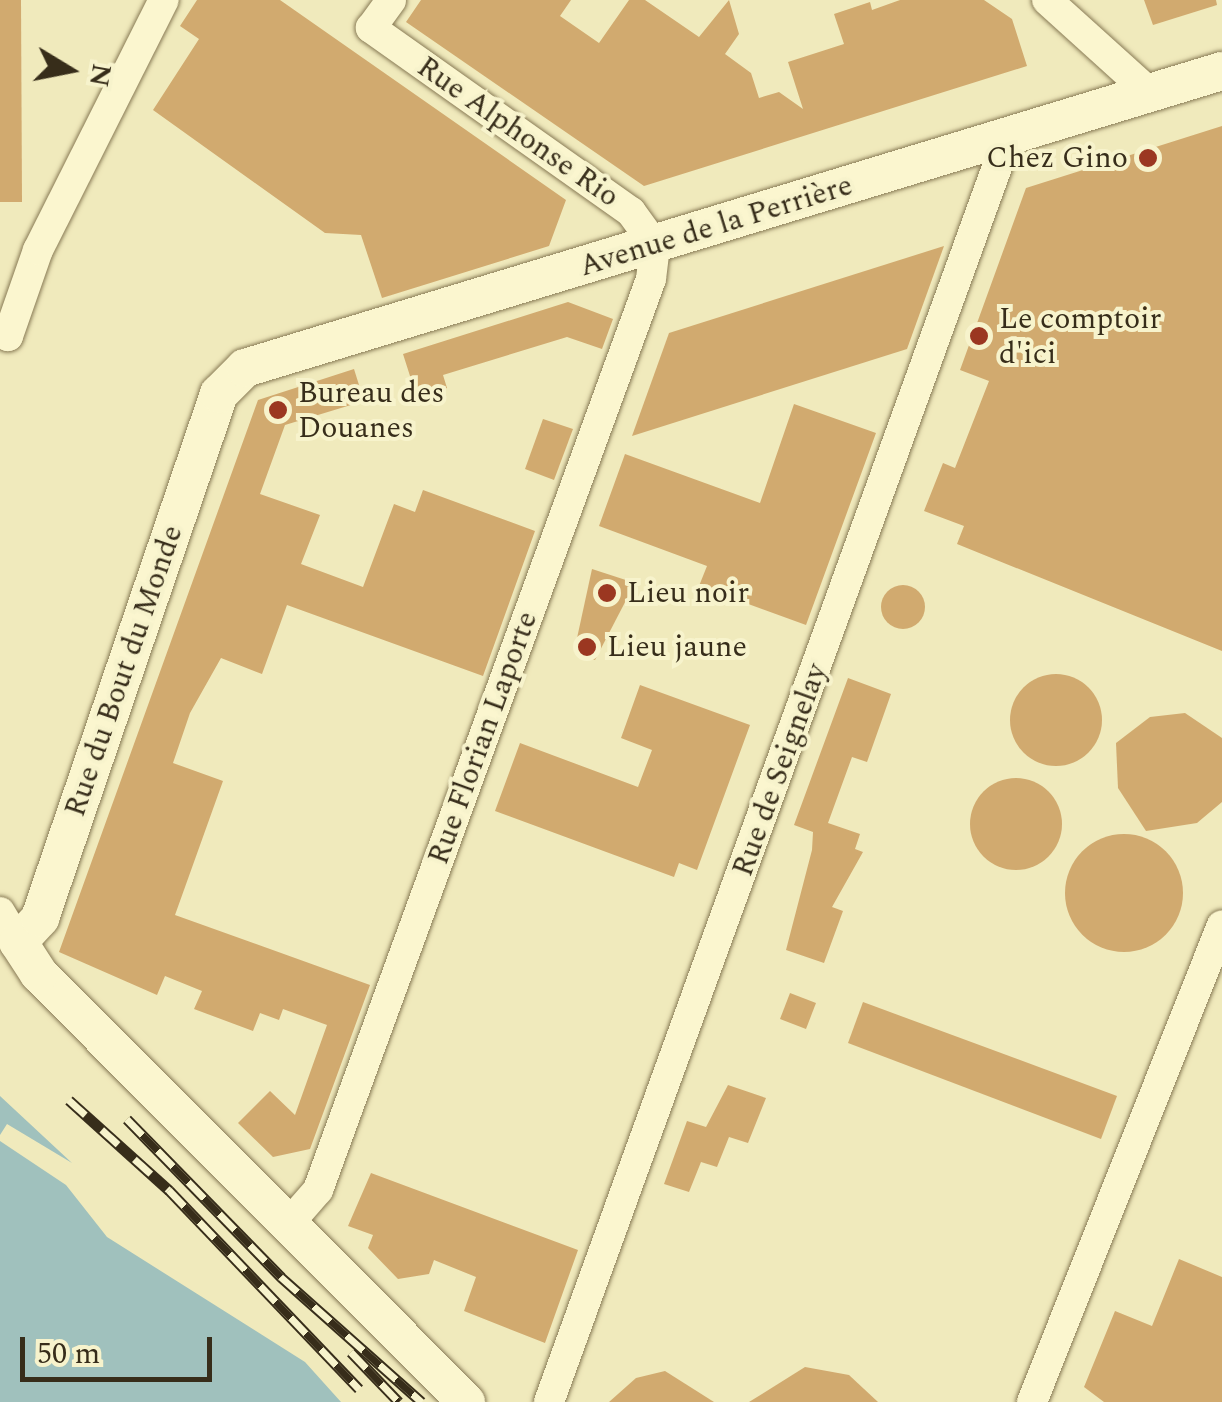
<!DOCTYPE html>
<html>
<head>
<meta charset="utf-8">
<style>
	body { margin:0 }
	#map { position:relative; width:1222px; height:1402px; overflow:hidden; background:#f0eabc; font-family:Spectral,serif }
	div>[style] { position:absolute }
	.water>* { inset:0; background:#a0c1bd }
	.building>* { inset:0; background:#d1aa6f }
	.round { border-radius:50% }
	.roads { filter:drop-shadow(0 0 2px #887a55) drop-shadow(0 0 2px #887a55) }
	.minor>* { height:30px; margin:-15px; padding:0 15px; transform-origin:15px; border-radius:15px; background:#fbf6cf }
	.tertiary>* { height:38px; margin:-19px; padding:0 19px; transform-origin:19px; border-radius:19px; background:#fbf6cf }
	.rail>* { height:11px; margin-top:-5.5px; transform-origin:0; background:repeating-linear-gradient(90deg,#f7f3cc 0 22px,#372d1a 0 44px); box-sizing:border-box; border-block:2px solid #372d1a }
	.dots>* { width:28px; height:28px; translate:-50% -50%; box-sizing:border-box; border:5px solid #f7f3cc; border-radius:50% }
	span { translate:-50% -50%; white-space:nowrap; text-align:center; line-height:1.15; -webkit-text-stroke:8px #f7f3cc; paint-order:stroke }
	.street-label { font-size:30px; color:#372d1a }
	.poi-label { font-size:30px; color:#372d1a }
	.right { translate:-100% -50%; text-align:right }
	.left { translate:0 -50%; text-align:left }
	.north { position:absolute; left:20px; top:20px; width:100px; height:100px; -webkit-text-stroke:8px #f7f3cc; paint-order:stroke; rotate:100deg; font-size:28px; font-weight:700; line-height:40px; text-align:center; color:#372d1a }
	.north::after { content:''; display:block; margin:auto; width:35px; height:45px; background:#372d1a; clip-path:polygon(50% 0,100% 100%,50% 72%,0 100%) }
	.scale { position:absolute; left:20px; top:1337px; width:192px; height:45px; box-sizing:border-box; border:5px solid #372d1a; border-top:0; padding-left:12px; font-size:30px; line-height:35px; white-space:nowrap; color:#372d1a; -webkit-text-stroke:8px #f7f3cc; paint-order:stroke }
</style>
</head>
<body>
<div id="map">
	<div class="water">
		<div style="clip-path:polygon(0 1096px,72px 1163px,7px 1124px,0 1135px)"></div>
		<div style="clip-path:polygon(0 1141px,66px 1185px,107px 1237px,305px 1362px,341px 1402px,0 1402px)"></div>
	</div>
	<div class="building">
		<div style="clip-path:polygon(0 0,21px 0,22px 202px,0 202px)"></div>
		<div style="clip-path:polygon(197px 0,280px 0,566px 200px,549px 246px,382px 298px,361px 235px,325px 233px,153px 110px,199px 39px,180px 26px)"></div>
		<div style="clip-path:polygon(421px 0,571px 0,560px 16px,599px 43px,629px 0,645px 0,699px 37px,729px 0,739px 34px,725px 54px,751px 73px,759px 98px,779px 92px,803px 109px,788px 62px,844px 44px,834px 14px,870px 2px,872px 10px,900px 0,984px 0,1012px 19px,1027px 66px,644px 186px,406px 22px)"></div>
		<div style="clip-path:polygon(1144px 0,1216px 0,1217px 5px,1153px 25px)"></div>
		<div style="clip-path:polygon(1222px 126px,1222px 651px,957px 544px,964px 526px,924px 511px,943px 463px,955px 468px,989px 381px,960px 370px,1026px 188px)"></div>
		<div style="clip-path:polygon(944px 246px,907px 349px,632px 436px,669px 333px)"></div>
		<div style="clip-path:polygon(568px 302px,613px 319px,602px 349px,567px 337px,443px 375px,447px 388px,417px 398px,403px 354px)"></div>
		<div style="clip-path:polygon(354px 369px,364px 401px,285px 425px,260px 494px,320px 515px,301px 564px,363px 587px,394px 504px,415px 512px,423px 490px,535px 531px,483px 676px,287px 605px,262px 674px,221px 658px,190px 713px,173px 763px,223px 781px,175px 915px,370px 985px,310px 1149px,273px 1157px,238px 1123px,270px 1091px,295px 1115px,327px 1025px,283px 1009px,279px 1020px,260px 1013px,253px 1031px,194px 1009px,202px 991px,165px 976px,157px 995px,59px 952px,258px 400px)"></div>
		<div style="clip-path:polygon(794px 404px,876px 433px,806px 625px,699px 586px,707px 566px,599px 526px,625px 454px,760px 503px)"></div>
		<div style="clip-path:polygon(543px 419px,573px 429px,554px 480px,525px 469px)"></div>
		<div style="clip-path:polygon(592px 569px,635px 583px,595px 660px,574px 652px)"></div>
		<div class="round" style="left:881px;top:585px;width:44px;height:44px"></div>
		<div class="round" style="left:1010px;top:674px;width:92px;height:92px"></div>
		<div style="clip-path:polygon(848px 678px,891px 694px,867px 762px,852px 757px,828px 823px,860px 834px,855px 849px,863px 852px,832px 907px,843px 911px,824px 963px,786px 950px,812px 850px,813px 832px,794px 825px)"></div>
		<div style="clip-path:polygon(640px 685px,750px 725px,697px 870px,679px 863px,674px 877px,495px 811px,520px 743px,638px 787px,652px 750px,621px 738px)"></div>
		<div style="clip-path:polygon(1185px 713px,1222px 738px,1222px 802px,1197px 823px,1146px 831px,1118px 788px,1116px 743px,1150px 717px)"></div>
		<div class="round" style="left:970px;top:778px;width:92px;height:92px"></div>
		<div class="round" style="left:1065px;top:834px;width:118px;height:118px"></div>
		<div style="clip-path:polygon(790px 993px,816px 1003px,806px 1029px,780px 1019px)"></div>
		<div style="clip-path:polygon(863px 1002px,1117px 1096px,1101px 1139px,848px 1043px)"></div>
		<div style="clip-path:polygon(728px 1085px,766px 1098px,748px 1143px,729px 1137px,717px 1167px,701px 1162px,689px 1192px,664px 1184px,687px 1121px,706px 1127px)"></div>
		<div style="clip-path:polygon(371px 1173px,578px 1250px,545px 1343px,464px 1311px,476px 1277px,434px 1260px,429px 1274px,398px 1279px,368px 1248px,373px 1235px,348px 1226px)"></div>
		<div style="clip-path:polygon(1179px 1259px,1222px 1277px,1222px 1402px,1104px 1402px,1084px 1387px,1115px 1311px,1152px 1326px)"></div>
		<div style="clip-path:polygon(805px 1367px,849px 1375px,878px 1402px,749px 1402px)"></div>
		<div style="clip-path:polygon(665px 1371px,714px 1402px,609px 1402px,636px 1378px)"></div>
	</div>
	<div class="roads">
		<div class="minor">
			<div style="left:1047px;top:0;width:139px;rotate:42.1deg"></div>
			<div style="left:0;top:332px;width:9px;rotate:27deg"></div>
			<div style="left:8px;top:336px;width:91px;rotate:-70.8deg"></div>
			<div style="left:38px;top:250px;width:280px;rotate:-63.3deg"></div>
			<div style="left:0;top:912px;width:35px;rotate:59deg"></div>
			<div style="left:290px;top:1222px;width:43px;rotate:-48.8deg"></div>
			<div style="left:318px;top:1190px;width:970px;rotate:-69.92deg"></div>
			<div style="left:651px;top:279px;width:34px;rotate:-83deg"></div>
			<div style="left:655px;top:245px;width:41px;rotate:-126deg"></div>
			<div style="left:631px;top:212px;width:319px;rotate:-144.7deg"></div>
			<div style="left:371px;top:28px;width:34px;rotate:-54deg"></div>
			<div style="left:549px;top:1402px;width:1346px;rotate:-70.06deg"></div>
			<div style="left:1032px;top:1402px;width:513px;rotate:-68.28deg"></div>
		</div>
		<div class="tertiary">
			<div style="left:466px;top:1402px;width:605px;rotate:-134.93deg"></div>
			<div style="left:39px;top:974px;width:38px;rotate:-123deg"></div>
			<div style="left:18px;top:942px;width:33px;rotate:-47deg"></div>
			<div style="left:40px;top:918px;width:554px;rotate:-71.14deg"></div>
			<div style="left:219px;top:394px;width:37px;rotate:-45deg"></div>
			<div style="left:245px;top:368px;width:1021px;rotate:-16.91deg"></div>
		</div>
	</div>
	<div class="rail">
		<div style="left:69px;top:1100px;width:135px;rotate:42deg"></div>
		<div style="left:169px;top:1190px;width:275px;rotate:46.3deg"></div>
		<div style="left:127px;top:1119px;width:221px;rotate:45.7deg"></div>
		<div style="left:281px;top:1277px;width:188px;rotate:41.6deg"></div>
		<div style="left:351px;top:1352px;width:69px;rotate:46.2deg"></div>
	</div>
	<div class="dots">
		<div style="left:1148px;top:158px;background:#9b3721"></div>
		<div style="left:979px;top:336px;background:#9b3721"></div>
		<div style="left:278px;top:410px;background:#9b3721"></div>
		<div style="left:607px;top:593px;background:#9b3721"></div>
		<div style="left:587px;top:647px;background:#9b3721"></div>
	</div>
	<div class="street-label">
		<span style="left:518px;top:132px;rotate:35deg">Rue Alphonse Rio</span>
		<span style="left:716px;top:226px;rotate:-17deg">Avenue de la Perrière</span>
		<span style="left:124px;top:671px;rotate:-71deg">Rue du Bout du Monde</span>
		<span style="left:483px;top:738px;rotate:-70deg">Rue Florian Laporte</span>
		<span style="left:780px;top:770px;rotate:-70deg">Rue de Seignelay</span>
	</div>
	<div class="poi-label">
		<span class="right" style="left:1128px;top:158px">Chez Gino</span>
		<span class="left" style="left:999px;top:336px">Le comptoir<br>d'ici</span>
		<span class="left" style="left:298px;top:410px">Bureau des<br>Douanes</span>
		<span class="left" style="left:627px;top:593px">Lieu noir</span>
		<span class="left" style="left:607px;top:647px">Lieu jaune</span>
	</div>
	<div class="north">N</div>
	<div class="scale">50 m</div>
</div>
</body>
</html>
